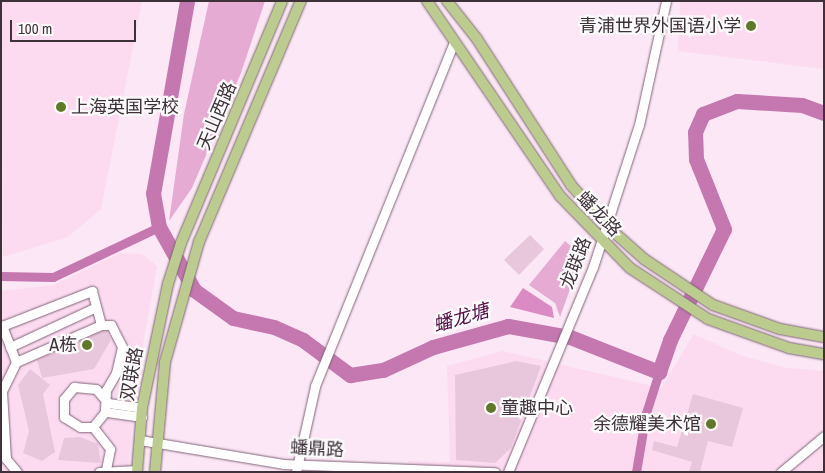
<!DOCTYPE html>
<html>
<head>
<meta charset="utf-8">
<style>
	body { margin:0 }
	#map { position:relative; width:825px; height:473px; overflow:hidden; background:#fbe7f5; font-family:"Archivo Narrow","Noto Sans SC",sans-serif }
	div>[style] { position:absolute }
	.built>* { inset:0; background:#fcdbf1 }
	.green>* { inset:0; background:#e5abd3 }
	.forest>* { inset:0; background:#db8bc4 }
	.canal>* { height:9px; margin:-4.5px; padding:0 4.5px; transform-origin:4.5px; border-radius:4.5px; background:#c577b0 }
	.river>* { height:15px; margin:-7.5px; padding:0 7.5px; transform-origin:7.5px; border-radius:7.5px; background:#c577b0 }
	.building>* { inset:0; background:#e8c7dd }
	.roads { filter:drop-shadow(0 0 1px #816478) drop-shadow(0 0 1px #816478) }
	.minor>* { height:9px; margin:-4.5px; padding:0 4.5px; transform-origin:4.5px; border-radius:4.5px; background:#fff }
	.major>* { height:10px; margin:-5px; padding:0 5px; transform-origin:5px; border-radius:5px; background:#bbcc8e }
	.dots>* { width:14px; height:14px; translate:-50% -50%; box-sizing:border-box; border:2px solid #fbfbfb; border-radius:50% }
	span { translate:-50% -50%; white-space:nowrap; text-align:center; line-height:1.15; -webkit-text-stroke:4.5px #fbfbfb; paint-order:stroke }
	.poi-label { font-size:18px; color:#3e313a }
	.right { translate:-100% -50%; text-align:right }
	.left { translate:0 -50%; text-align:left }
	.street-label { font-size:18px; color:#3e313a }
	.water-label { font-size:19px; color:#530b44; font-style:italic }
	.frame { position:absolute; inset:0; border:2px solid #3e313a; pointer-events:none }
	.scale { position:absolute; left:10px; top:20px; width:126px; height:22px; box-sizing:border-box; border:2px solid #3e313a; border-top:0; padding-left:6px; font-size:15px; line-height:18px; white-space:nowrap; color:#3e313a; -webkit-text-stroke:4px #fbfbfb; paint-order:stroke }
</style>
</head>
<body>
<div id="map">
	<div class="built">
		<div style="clip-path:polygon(1px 1px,142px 1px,101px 209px,68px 237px,3px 257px)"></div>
		<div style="clip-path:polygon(680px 1px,824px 1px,824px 69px,678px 51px)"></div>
		<div style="clip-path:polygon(120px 253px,142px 254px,157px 266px,136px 384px,128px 472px,1px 472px,1px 291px,54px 285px)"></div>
		<div style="clip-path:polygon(694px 334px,740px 355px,787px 368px,824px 371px,824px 472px,407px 472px,408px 461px,450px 462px,447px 366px,503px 351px,661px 388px)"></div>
	</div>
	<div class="green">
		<div style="clip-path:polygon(209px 1px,265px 1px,241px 73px,192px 188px,169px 221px,184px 114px)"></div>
		<div style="clip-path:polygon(565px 241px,582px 256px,560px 317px,555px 303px,529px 285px)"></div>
	</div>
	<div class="forest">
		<div style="clip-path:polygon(523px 288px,552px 307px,554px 318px,510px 307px)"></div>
	</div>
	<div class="canal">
		<div style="left:1px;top:276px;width:52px;rotate:1.1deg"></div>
		<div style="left:53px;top:277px;width:117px;rotate:-25.3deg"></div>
		<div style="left:636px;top:472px;width:60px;rotate:-80.4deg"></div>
		<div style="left:646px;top:413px;width:43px;rotate:-72.4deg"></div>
	</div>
	<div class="river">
		<div style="left:187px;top:1px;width:195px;rotate:100deg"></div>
		<div style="left:153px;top:193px;width:35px;rotate:80deg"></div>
		<div style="left:159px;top:227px;width:72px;rotate:60.9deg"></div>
		<div style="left:194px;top:290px;width:48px;rotate:35.7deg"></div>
		<div style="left:233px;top:318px;width:42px;rotate:12.4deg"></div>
		<div style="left:274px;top:327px;width:32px;rotate:24deg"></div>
		<div style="left:303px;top:340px;width:59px;rotate:36.7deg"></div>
		<div style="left:350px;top:375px;width:33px;rotate:-9deg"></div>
		<div style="left:383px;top:370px;width:55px;rotate:-24.7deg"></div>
		<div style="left:433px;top:347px;width:78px;rotate:-15.6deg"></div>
		<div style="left:508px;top:326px;width:63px;rotate:10.1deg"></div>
		<div style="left:570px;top:337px;width:96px;rotate:21.5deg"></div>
		<div style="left:659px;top:372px;width:34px;rotate:-71deg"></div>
		<div style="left:670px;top:340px;width:123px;rotate:-64.1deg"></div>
		<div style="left:724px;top:229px;width:75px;rotate:-111.8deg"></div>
		<div style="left:696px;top:159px;width:27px;rotate:-92deg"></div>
		<div style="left:695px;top:132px;width:20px;rotate:-66deg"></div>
		<div style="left:703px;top:114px;width:36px;rotate:-21deg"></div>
		<div style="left:737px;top:101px;width:65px;rotate:3.5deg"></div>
		<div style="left:802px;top:105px;width:23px;rotate:20deg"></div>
	</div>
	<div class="building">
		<div style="clip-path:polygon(530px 235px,544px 249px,519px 275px,504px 260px)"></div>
		<div style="clip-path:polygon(102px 331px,107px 331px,111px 340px,94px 369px,42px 378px,37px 360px)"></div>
		<div style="clip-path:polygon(516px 361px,541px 366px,511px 448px,495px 463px,456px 460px,455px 375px)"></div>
		<div style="clip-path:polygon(30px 369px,50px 385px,43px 394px,55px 452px,42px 461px,23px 453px,29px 431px,18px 385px)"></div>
		<div style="clip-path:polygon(693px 394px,743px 408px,732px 447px,708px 441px,700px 472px,689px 472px,692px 462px,652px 450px,654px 441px,677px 447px)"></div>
		<div style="clip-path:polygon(80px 437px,98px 444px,101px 463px,58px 460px,64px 438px)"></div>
	</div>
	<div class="roads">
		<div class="minor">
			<div style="left:10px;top:347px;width:95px;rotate:-24.9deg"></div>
			<div style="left:16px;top:362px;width:39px;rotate:-111deg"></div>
			<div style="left:2px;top:326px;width:97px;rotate:-21.3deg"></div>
			<div style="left:92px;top:291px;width:35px;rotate:75deg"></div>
			<div style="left:142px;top:417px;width:37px;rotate:-172deg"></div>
			<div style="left:105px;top:412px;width:19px;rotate:129deg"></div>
			<div style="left:93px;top:427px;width:13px;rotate:180deg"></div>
			<div style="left:80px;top:427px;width:19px;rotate:-148deg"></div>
			<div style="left:64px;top:417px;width:18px;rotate:-90deg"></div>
			<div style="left:64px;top:399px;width:16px;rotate:-50deg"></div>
			<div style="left:74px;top:387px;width:22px;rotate:5deg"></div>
			<div style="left:96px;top:389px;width:18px;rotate:49deg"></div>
			<div style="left:108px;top:403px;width:34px;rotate:8deg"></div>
			<div style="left:93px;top:427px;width:28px;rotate:52deg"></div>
			<div style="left:110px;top:449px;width:20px;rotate:101deg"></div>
			<div style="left:140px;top:440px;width:145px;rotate:9.5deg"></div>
			<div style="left:283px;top:464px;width:212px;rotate:2.2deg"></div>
			<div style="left:17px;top:472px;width:17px;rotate:-130deg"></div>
			<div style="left:6px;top:459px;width:68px;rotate:-93.4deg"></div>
			<div style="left:2px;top:391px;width:32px;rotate:-64deg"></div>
			<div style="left:16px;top:362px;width:93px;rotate:-23.5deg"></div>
			<div style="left:101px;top:325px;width:10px"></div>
			<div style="left:111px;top:325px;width:25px;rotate:63deg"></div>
			<div style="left:122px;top:347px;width:27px;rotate:103deg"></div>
			<div style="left:116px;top:373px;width:20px;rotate:120deg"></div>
			<div style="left:106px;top:390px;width:22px;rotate:93deg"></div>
			<div style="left:99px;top:472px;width:38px;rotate:-3deg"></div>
			<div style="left:296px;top:472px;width:88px;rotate:-77.5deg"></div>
			<div style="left:315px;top:386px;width:371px;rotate:-68deg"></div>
			<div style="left:508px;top:472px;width:222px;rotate:-67.5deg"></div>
			<div style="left:593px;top:267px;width:149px;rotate:-72.1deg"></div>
			<div style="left:639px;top:125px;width:127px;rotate:-77.7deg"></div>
			<div style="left:781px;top:472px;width:56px;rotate:-39.9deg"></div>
		</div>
		<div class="major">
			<div style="left:427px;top:1px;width:236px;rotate:55.7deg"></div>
			<div style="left:560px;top:196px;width:100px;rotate:45.8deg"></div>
			<div style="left:630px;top:268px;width:93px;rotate:33.2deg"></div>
			<div style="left:708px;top:319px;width:86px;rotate:19.7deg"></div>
			<div style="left:789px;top:348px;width:36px;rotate:10deg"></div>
			<div style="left:447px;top:1px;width:48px;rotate:51.7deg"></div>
			<div style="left:477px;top:39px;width:174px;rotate:57.2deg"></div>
			<div style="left:571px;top:185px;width:55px;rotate:48.7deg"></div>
			<div style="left:607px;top:226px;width:50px;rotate:41.7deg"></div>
			<div style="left:644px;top:259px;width:83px;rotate:33.7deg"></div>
			<div style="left:713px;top:305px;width:71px;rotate:19.7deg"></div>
			<div style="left:780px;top:329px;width:45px;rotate:10.3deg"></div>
			<div style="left:137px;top:472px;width:64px;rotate:-85.5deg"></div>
			<div style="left:142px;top:408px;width:127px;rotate:-78.2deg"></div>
			<div style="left:168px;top:284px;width:43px;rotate:-72.4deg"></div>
			<div style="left:181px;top:243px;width:262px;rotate:-67.3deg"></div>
			<div style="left:155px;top:472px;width:110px;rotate:-84.8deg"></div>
			<div style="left:165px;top:362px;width:125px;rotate:-74.2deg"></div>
			<div style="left:199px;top:242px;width:262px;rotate:-67.1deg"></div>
		</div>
	</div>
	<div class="dots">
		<div style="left:751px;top:26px;background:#627829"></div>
		<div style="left:61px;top:107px;background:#627829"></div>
		<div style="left:87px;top:345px;background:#627829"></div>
		<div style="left:491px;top:408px;background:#627829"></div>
		<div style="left:711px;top:424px;background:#627829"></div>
	</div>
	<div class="poi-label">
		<span class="right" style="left:741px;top:26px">青浦世界外国语小学</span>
		<span class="left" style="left:71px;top:107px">上海英国学校</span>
		<span class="right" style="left:77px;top:345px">A栋</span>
		<span class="left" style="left:501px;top:408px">童趣中心</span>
		<span class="right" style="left:701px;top:424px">余德耀美术馆</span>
	</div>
	<div class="street-label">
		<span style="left:217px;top:116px;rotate:-67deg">天山西路</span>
		<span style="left:599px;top:214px;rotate:46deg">蟠龙路</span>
		<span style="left:576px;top:263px;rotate:-69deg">龙联路</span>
		<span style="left:132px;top:374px;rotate:-80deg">双联路</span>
		<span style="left:317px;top:449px;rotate:3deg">蟠鼎路</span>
	</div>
	<div class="water-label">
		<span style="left:461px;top:318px;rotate:-16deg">蟠龙塘</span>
	</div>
	<div class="frame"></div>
	<div class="scale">100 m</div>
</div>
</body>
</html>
